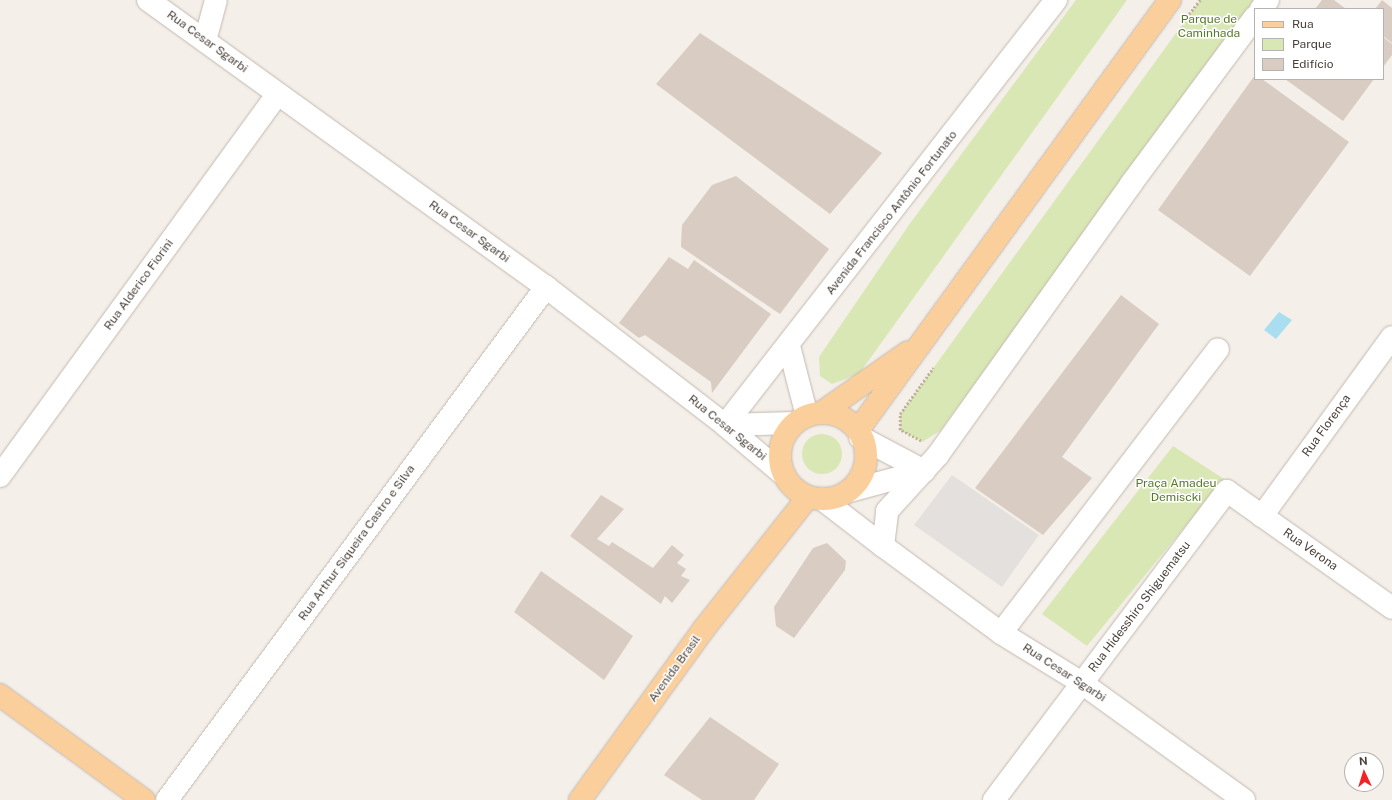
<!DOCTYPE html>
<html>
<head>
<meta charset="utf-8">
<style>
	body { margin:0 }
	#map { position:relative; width:1392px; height:800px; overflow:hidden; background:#f4efe9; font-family:"Public Sans",sans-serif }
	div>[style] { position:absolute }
	.green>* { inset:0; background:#d9e7b4 }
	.round { border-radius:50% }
	.parking>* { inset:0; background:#e3e0de }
	.water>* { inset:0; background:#a8deef }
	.building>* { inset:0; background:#d9ccc2 }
	.path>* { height:2.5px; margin-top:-1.25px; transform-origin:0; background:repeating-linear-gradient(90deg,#c1ae9e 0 2px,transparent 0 4px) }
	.roads { filter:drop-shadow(0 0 1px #c3b8af) drop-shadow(0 0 1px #c3b8af) }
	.minor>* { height:22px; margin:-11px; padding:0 11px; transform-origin:11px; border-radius:11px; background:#fff }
	.major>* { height:22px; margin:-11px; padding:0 11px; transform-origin:11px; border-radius:11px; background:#fbcf9b }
	.major>.ring { margin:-11px; padding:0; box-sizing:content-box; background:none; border:22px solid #fbcf9b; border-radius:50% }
	span { translate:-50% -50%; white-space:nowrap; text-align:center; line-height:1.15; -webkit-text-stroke:3px #fff; paint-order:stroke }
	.park-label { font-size:12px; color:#56792c }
	.street-label { font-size:12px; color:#483f38 }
	.legend { position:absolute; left:1254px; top:8px; width:130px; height:72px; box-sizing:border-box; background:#fff; border:1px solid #b6b2af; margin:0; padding:5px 7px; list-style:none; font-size:12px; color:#483f38 }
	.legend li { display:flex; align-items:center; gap:8px; height:20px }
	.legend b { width:20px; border:1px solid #b6b2af }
	.north { position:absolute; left:1344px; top:752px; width:40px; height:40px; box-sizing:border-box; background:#fff; border:1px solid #b6b2af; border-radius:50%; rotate:356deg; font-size:11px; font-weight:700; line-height:16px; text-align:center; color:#483f38 }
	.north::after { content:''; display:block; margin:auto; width:14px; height:18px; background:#f42125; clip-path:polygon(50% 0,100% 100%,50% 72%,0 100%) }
</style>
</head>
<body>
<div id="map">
	<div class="green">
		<div style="clip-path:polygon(1076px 0,1127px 0,859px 374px,832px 384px,820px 376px,819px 357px,911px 222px)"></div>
		<div style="clip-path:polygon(1200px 0,1257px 0,940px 431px,922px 442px,900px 430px,900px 414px)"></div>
		<div class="round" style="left:802px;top:434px;width:40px;height:40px"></div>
		<div style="clip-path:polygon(1173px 446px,1224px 479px,1087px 646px,1042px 614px)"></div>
	</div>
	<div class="parking">
		<div style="clip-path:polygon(952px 475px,1039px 535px,1002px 587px,914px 525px)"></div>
	</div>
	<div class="water">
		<div style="clip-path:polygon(1279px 312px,1292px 320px,1276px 339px,1264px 330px)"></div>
	</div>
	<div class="building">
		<div style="clip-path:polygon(1322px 0,1334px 0,1346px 9px,1315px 9px)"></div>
		<div style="clip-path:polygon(1382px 0,1392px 8px,1392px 43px,1383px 36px,1383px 9px,1375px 9px)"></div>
		<div style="clip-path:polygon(700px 33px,882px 153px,830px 214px,656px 84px)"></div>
		<div style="clip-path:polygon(1383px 37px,1392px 44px,1392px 55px,1383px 67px)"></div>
		<div style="clip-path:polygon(1255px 75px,1255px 79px,1262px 79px,1349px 142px,1250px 276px,1158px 210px)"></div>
		<div style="clip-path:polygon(1285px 79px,1374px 79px,1343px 121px)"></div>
		<div style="clip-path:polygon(736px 176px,829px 249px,780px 314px,681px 247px,682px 225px,712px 185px)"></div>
		<div style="clip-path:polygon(669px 257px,688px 269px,694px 260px,771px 314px,712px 393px,711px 382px,645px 335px,639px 338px,619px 323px)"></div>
		<div style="clip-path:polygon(1121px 295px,1159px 324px,1062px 457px,1092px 478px,1043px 535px,975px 488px)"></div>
		<div style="clip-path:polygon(601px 495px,624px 509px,597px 539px,609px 546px,612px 542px,653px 568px,672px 545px,684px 555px,677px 563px,686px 569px,681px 576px,690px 580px,672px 603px,665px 596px,661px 604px,570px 536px)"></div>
		<div style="clip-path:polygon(827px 543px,846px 561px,845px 570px,794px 638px,776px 626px,774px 607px,813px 548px)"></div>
		<div style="clip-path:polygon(541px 571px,633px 636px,604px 680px,514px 612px)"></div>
		<div style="clip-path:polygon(710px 717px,779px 764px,754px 800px,702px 800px,664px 775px)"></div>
	</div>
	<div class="path">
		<div style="left:1189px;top:14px;width:18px;rotate:-52deg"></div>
		<div style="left:921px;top:441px;width:24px;rotate:-152deg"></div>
		<div style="left:900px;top:430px;width:16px;rotate:-90deg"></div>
		<div style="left:900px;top:414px;width:57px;rotate:-54.3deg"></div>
	</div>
	<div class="roads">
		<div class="minor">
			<div style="left:148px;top:0;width:491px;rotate:35.8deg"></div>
			<div style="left:546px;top:287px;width:226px;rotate:37.6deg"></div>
			<div style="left:725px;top:425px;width:76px;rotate:40.2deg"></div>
			<div style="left:1261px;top:9px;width:11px;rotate:-52deg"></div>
			<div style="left:205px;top:41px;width:42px;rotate:-75deg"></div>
			<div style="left:789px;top:346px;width:72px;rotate:75.6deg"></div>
			<div style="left:725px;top:425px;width:539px;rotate:-52.09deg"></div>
			<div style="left:725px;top:425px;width:69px;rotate:-1.7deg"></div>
			<div style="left:860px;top:437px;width:72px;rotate:28deg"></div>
			<div style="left:0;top:476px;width:472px;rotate:-54deg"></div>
			<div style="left:849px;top:491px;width:78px;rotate:-14.9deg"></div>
			<div style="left:822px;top:499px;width:77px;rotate:37.6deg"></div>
			<div style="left:1262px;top:516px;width:221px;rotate:-54deg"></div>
			<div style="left:1001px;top:633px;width:357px;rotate:-52.6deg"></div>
			<div style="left:167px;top:800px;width:638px;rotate:-53.54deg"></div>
			<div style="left:994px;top:800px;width:387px;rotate:-53deg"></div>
			<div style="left:1227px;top:491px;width:202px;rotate:35.3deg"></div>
			<div style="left:1244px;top:800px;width:200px;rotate:-144.2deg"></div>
			<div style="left:1082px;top:683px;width:95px;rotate:-148.3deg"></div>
			<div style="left:1001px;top:633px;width:147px;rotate:-143.6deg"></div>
			<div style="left:883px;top:546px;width:35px;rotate:-83deg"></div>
			<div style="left:887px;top:511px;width:76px;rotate:-47.7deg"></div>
			<div style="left:938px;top:455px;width:333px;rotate:-54.5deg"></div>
			<div style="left:1131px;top:184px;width:208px;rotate:-53.4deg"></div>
		</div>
		<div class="major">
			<div class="ring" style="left:780px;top:413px;width:64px;height:64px"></div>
			<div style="left:821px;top:413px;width:106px;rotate:-35deg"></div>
			<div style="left:858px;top:430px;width:531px;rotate:-54.04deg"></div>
			<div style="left:0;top:695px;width:178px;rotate:36.1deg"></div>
			<div style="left:580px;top:800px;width:210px;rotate:-54.1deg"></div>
			<div style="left:703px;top:630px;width:169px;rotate:-51.7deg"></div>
		</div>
	</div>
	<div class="park-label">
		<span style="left:1209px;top:27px">Parque de<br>Caminhada</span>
		<span style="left:1176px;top:491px">Praça Amadeu<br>Demiscki</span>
	</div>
	<div class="street-label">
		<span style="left:207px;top:42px;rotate:36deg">Rua Cesar Sgarbi</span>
		<span style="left:892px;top:213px;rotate:-52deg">Avenida Francisco Antônio Fortunato</span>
		<span style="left:469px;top:232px;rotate:36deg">Rua Cesar Sgarbi</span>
		<span style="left:139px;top:285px;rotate:-54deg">Rua Alderico Fiorini</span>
		<span style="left:1327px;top:426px;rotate:-54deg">Rua Florença</span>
		<span style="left:727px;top:428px;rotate:39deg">Rua Cesar Sgarbi</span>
		<span style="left:357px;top:543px;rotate:-54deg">Rua Arthur Siqueira Castro e Silva</span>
		<span style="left:1310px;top:550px;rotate:35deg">Rua Verona</span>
		<span style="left:1140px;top:607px;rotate:-53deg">Rua Hidesshiro Shiguematsu</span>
		<span style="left:675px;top:669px;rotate:-54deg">Avenida Brasil</span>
		<span style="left:1064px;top:673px;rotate:33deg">Rua Cesar Sgarbi</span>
	</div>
	<ul class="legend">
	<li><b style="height:5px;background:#fbcf9b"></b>Rua</li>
	<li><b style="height:11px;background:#d9e7b4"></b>Parque</li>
	<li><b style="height:11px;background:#d9ccc2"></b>Edifício</li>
	</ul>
	<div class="north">N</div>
</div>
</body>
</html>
